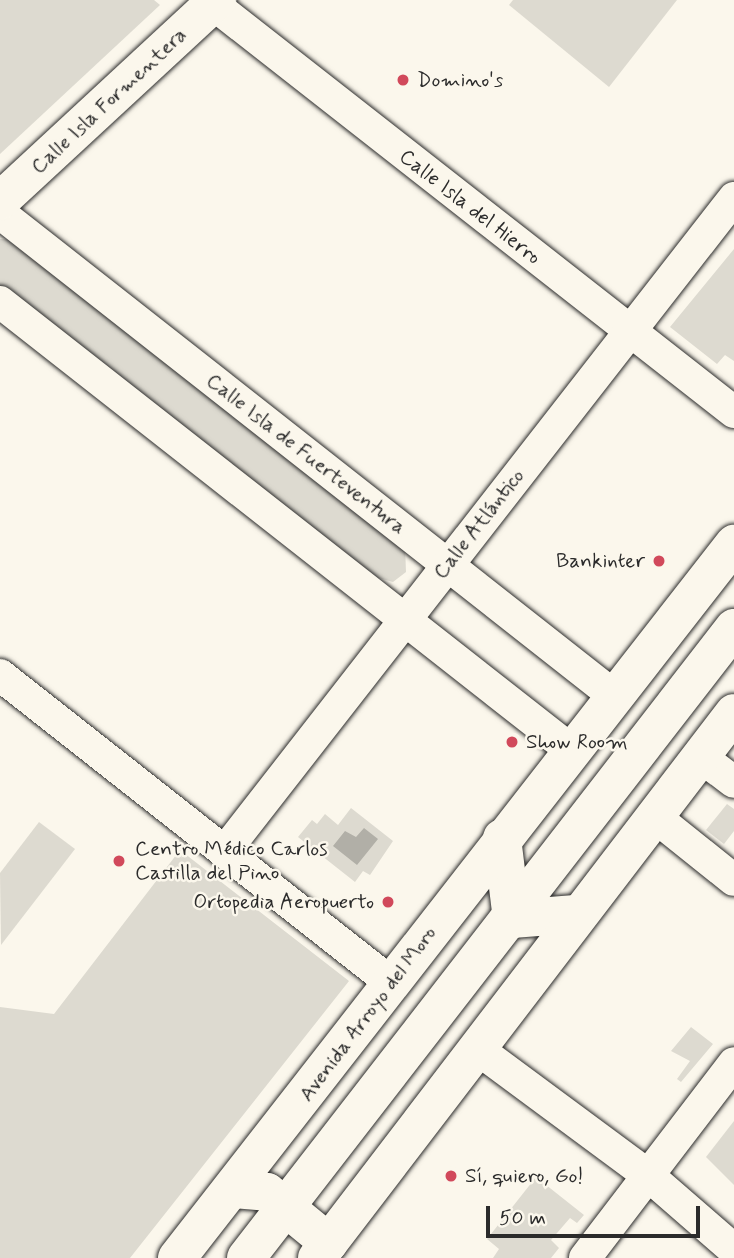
<!DOCTYPE html>
<html>
<head>
<meta charset="utf-8">
<style>
	body { margin:0 }
	#map { position:relative; width:734px; height:1258px; overflow:hidden; background:#fbf7ec; font-family:Mynerve,sans-serif }
	div>[style] { position:absolute }
	.green>* { inset:0; background:#dddad0 }
	.water>* { inset:0; background:#b1afa7 }
	.roads { filter:drop-shadow(0 0 2px #2b2b2b) drop-shadow(0 0 2px #2b2b2b) }
	.street>* { height:32px; margin:-16px; padding:0 16px; transform-origin:16px; border-radius:16px; background:#fbf7ec }
	.secondary>* { height:38px; margin:-19px; padding:0 19px; transform-origin:19px; border-radius:19px; background:#fbf7ec }
	.primary>* { height:38px; margin:-19px; padding:0 19px; transform-origin:19px; border-radius:19px; background:#fbf7ec }
	.dots>* { width:19px; height:19px; translate:-50% -50%; box-sizing:border-box; border:4px solid #fbf7ec; border-radius:50% }
	span { translate:-50% -50%; white-space:nowrap; text-align:center; line-height:1.15; -webkit-text-stroke:5px #fbf7ec; paint-order:stroke }
	.poi-label { font-size:21px; color:#2b2b2b }
	.left { translate:0 -50%; text-align:left }
	.right { translate:-100% -50%; text-align:right }
	.street-label { font-size:21px; color:#2b2b2b }
	.scale { position:absolute; left:486px; top:1206px; width:214px; height:32px; box-sizing:border-box; border:4px solid #2b2b2b; border-top:0; padding-left:9px; font-size:21px; line-height:24px; white-space:nowrap; color:#2b2b2b; -webkit-text-stroke:5px #fbf7ec; paint-order:stroke }
</style>
</head>
<body>
<div id="map">
	<div class="green">
		<div style="clip-path:polygon(0 0,154px 0,160px 5px,0 154px)"></div>
		<div style="clip-path:polygon(513px 0,677px 0,609px 87px,509px 5px)"></div>
		<div style="clip-path:polygon(0 239px,14px 240px,405px 547px,406px 572px,393px 582px,375px 577px,0 288px)"></div>
		<div style="clip-path:polygon(734px 249px,734px 361px,725px 355px,717px 364px,670px 327px)"></div>
		<div style="clip-path:polygon(727px 804px,734px 809px,734px 831px,724px 844px,706px 830px)"></div>
		<div style="clip-path:polygon(351px 808px,393px 841px,370px 875px,363px 871px,355px 882px,298px 837px,312px 820px,317px 824px,325px 814px,338px 825px)"></div>
		<div style="clip-path:polygon(39px 822px,75px 849px,1px 945px,0 873px)"></div>
		<div style="clip-path:polygon(180px 850px,349px 981px,130px 1258px,0 1258px,0 1007px,54px 1014px)"></div>
		<div style="clip-path:polygon(691px 1027px,713px 1044px,681px 1082px,677px 1079px,690px 1061px,671px 1051px)"></div>
		<div style="clip-path:polygon(734px 1121px,734px 1185px,706px 1157px)"></div>
		<div style="clip-path:polygon(536px 1177px,584px 1215px,577px 1223px,570px 1218px,551px 1240px,559px 1248px,551px 1258px,493px 1258px,499px 1249px,487px 1239px)"></div>
	</div>
	<div class="water">
		<div style="clip-path:polygon(364px 828px,378px 839px,357px 865px,333px 846px,345px 831px,356px 837px)"></div>
	</div>
	<div class="roads">
		<div class="street">
			<div style="left:208px;top:0;width:668px;rotate:38.07deg"></div>
			<div style="left:0;top:213px;width:780px;rotate:38.18deg"></div>
			<div style="left:0;top:302px;width:726px;rotate:38.12deg"></div>
			<div style="left:0;top:675px;width:499px;rotate:38.2deg"></div>
			<div style="left:701px;top:757px;width:41px;rotate:37.1deg"></div>
			<div style="left:654px;top:816px;width:102px;rotate:38.7deg"></div>
			<div style="left:225px;top:851px;width:828px;rotate:-52.06deg"></div>
			<div style="left:476px;top:1048px;width:215px;rotate:36.5deg"></div>
			<div style="left:649px;top:1176px;width:113px;rotate:41deg"></div>
			<div style="left:585px;top:1258px;width:245px;rotate:-52.6deg"></div>
		</div>
		<div class="secondary">
			<div style="left:0;top:201px;width:296px;rotate:-42.8deg"></div>
			<div style="left:502px;top:838px;width:82px;rotate:83deg"></div>
			<div style="left:512px;top:919px;width:64px;rotate:-4.5deg"></div>
			<div style="left:234px;top:1189px;width:33px;rotate:5deg"></div>
			<div style="left:267px;top:1192px;width:80px;rotate:39.4deg"></div>
			<div style="left:177px;top:1258px;width:906px;rotate:-52.04deg"></div>
			<div style="left:317px;top:1258px;width:686px;rotate:-52.58deg"></div>
		</div>
		<div class="primary">
			<div style="left:246px;top:1258px;width:797px;rotate:-52.24deg"></div>
		</div>
	</div>
	<div class="dots">
		<div style="left:403px;top:80px;background:#d1495b"></div>
		<div style="left:659px;top:561px;background:#d1495b"></div>
		<div style="left:512px;top:742px;background:#d1495b"></div>
		<div style="left:119px;top:861px;background:#d1495b"></div>
		<div style="left:388px;top:902px;background:#d1495b"></div>
		<div style="left:451px;top:1176px;background:#d1495b"></div>
	</div>
	<div class="poi-label">
		<span class="left" style="left:417px;top:80px">Domino's</span>
		<span class="right" style="left:645px;top:561px">Bankinter</span>
		<span class="left" style="left:526px;top:742px">Show Room</span>
		<span class="left" style="left:135px;top:861px">Centro Médico Carlos<br>Castilla del Pino</span>
		<span class="right" style="left:374px;top:902px">Ortopedia Aeropuerto</span>
		<span class="left" style="left:465px;top:1176px">Sí, quiero, Go!</span>
	</div>
	<div class="street-label">
		<span style="left:109px;top:101px;rotate:-43deg">Calle Isla Formentera</span>
		<span style="left:470px;top:207px;rotate:38deg">Calle Isla del Hierro</span>
		<span style="left:306px;top:454px;rotate:38deg">Calle Isla de Fuerteventura</span>
		<span style="left:479px;top:524px;rotate:-52deg">Calle Atlántico</span>
		<span style="left:368px;top:1014px;rotate:-53deg">Avenida Arroyo del Moro</span>
	</div>
	<div class="scale">50 m</div>
</div>
</body>
</html>
